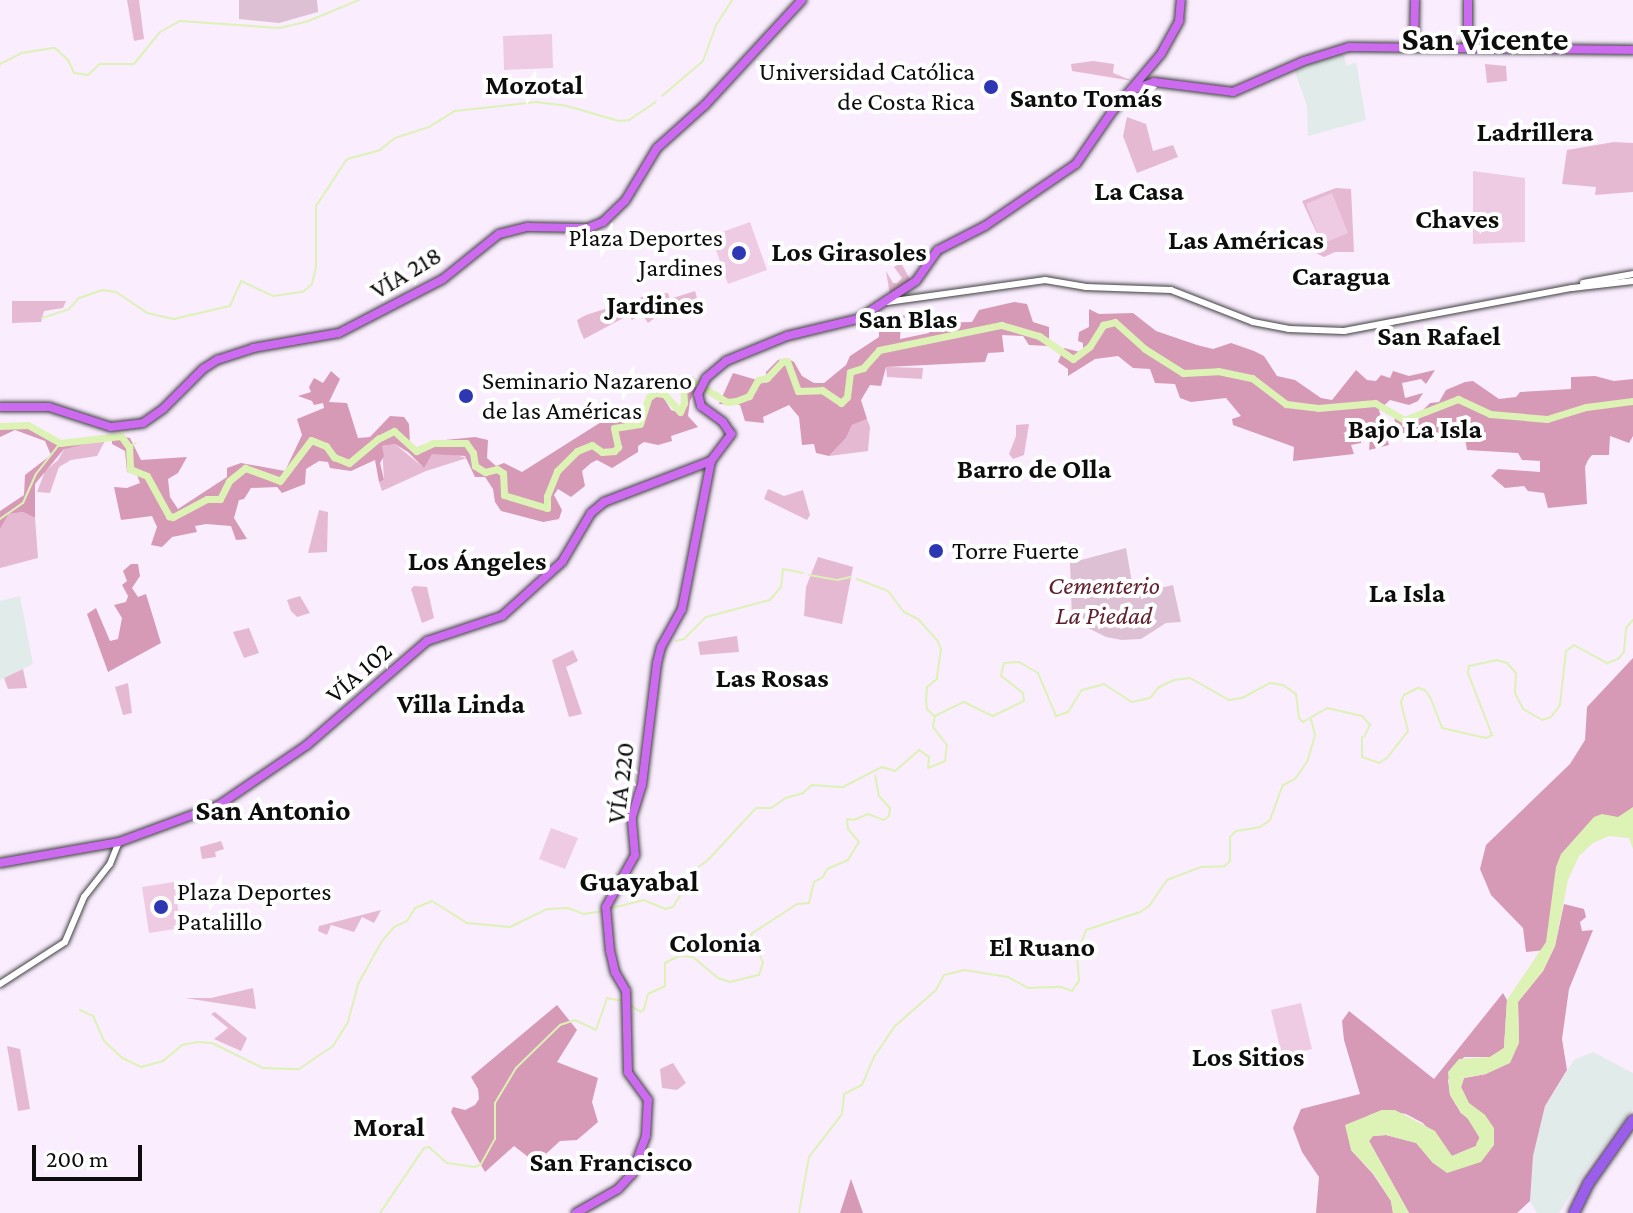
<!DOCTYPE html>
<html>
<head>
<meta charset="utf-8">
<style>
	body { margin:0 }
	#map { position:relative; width:1633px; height:1213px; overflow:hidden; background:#faedfe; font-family:"Crimson Pro",serif }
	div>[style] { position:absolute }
	.industrial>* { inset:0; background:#e1ebea }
	.green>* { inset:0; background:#e6b9d2 }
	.forest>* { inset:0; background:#d69ab6 }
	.cemetery>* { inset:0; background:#dec0d5 }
	.pitch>* { inset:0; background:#eecbe3 }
	.water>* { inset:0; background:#ddf2b5 }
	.stream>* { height:2px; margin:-1px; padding:0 1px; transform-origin:1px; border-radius:1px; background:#ddf2b5 }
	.river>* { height:7px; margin:-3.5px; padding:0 3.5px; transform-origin:3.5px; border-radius:3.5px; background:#ddf2b5 }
	.roads { filter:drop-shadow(0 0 2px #404040) drop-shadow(0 0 2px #404040) }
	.minor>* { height:6px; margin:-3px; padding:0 3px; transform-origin:3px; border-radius:3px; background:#fff }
	.major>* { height:8px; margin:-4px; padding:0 4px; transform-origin:4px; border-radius:4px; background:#cc6bf0 }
	.highway>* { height:10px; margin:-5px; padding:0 5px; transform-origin:5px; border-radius:5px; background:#9b5eeb }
	.dots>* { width:22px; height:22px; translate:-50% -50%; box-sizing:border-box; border:4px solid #fff; border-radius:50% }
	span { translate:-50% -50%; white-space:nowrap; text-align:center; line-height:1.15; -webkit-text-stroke:8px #fff; paint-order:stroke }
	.poi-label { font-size:26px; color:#0d0d0d }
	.right { translate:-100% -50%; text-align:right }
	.left { translate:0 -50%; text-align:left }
	.street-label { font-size:26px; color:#0d0d0d }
	.park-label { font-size:26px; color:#602130; font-style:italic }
	.neighbourhood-label { font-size:28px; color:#0d0d0d; font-weight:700 }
	.quarter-label { font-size:30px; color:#0d0d0d; font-weight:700 }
	.district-label { font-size:34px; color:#0d0d0d; font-weight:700 }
	.scale { position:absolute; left:32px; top:1145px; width:110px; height:36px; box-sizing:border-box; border:4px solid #0d0d0d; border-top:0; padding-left:10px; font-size:24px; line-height:28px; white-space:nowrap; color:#0d0d0d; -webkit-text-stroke:6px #fff; paint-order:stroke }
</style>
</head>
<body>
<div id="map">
	<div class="industrial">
		<div style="clip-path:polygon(1342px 51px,1347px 66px,1356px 62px,1366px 120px,1308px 136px,1307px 106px,1294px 69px)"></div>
		<div style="clip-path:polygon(20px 596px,33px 664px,0 680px,0 601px)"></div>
		<div style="clip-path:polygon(1593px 1052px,1633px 1073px,1633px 1109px,1586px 1169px,1559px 1213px,1537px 1213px,1530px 1201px,1533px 1156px,1545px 1106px,1574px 1060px)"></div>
	</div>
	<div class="green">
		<div style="clip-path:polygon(127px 0,139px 0,144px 39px,134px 41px)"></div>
		<div style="clip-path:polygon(1093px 61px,1114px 64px,1113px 73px,1133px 81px,1072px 71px,1071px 64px)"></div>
		<div style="clip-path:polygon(1485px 64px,1506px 66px,1507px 81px,1487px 83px)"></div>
		<div style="clip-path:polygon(1127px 117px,1146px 124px,1153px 151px,1173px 145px,1178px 157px,1137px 173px,1123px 136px)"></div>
		<div style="clip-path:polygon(1614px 142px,1633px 143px,1633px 192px,1595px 195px,1596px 187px,1562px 184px,1567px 150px)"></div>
		<div style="clip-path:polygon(1336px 188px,1351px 189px,1354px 252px,1335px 252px,1324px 257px,1306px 248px,1321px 242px,1302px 201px)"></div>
		<div style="clip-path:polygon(901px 263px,911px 281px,890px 295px,886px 271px,893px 283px,897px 283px,902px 278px,894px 267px)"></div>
		<div style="clip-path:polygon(695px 291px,698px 302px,674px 317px,668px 308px,648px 323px,642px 314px,632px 320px,629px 315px,584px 339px,580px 330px,577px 320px,586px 315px,648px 295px,668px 293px,670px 299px)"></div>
		<div style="clip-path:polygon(12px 301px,66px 301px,63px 308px,44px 311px,41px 322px,12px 323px)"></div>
		<div style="clip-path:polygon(886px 367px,923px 368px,922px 379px,887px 377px)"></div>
		<div style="clip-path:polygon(867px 419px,870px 427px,868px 451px,829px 456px,846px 438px,852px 425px)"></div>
		<div style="clip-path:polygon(1029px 424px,1024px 455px,1013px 459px,1009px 454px,1016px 436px,1016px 425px)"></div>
		<div style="clip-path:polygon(106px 439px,97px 456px,71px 460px,59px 467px,50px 493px,37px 492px,45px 471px,58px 460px,67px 444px)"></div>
		<div style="clip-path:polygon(395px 444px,423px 467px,432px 454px,444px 452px,467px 458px,426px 471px,382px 491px,379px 482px,384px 480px,382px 446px)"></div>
		<div style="clip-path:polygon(768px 489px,784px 496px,803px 490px,810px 515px,807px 520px,764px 499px)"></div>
		<div style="clip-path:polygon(319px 510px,328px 512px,327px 552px,308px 553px)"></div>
		<div style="clip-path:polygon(23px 512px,35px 518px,38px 558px,0 568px,0 529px,9px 514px)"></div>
		<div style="clip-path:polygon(818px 557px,853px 567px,842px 624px,804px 616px,806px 587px)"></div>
		<div style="clip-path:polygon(414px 586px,427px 587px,434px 618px,422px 623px,411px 589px)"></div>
		<div style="clip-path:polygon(300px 596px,310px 613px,297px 617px,291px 611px,287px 600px)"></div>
		<div style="clip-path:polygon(249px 628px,259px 653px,244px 658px,233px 632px)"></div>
		<div style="clip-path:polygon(737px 636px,739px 652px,700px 655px,698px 642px)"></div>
		<div style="clip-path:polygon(573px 650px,578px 661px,566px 667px,582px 714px,569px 717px,552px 660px)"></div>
		<div style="clip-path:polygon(23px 669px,27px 688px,8px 689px,4px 678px)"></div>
		<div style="clip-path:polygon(128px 683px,132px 713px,123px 715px,115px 687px)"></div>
		<div style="clip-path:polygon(221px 841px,224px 849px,215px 852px,216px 857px,202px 859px,200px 847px)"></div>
		<div style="clip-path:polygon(381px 910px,374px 923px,362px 917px,354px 932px,331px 925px,327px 935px,318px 931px,319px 926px)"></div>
		<div style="clip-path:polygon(253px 988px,256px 1009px,185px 998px,211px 998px)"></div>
		<div style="clip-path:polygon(215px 1012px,247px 1038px,241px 1051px,214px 1039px,228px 1028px,211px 1014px)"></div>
		<div style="clip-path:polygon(7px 1046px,20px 1049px,30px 1109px,18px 1111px)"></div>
		<div style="clip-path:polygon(673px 1063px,686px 1083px,677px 1090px,662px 1088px,660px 1069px)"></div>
	</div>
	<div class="forest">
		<div style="clip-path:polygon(1014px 302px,1027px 304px,1033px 322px,1049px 327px,1049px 346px,1029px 345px,1023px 336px,1002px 335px,1004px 352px,988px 353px,985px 362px,886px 367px,881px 386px,870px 385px,861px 400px,867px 419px,852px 425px,846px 438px,829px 456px,816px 453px,814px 444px,802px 445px,799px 417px,789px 405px,763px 417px,764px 423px,745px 421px,740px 405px,719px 404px,733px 373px,767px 383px,766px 372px,778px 360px,787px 358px,794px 362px,802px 376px,814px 383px,824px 383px,846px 365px,850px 356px,879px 337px,879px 332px,902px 316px,907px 314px,901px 323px,900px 339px,929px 333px,931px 323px,972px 322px,979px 310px)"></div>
		<div style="clip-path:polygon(1089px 309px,1099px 314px,1133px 313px,1156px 331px,1197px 345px,1213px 349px,1231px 343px,1254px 351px,1264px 356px,1277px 376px,1295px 380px,1321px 398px,1332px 400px,1356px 370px,1367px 380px,1376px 381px,1381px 375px,1390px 378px,1393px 371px,1409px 376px,1435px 370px,1426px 384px,1421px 379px,1402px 383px,1405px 398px,1423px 393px,1418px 401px,1409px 405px,1390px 400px,1379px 410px,1389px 445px,1369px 450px,1370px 437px,1361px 436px,1361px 443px,1351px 445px,1354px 454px,1293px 461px,1294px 447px,1233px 425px,1232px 419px,1241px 416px,1226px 398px,1191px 402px,1180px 398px,1175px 384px,1155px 383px,1150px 369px,1133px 368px,1118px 356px,1095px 359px,1068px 376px,1068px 369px,1058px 362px,1064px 348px,1080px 352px,1083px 349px,1083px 343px,1078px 341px,1079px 332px,1089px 327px)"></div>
		<div style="clip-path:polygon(331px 371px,340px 379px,329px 402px,347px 403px,358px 438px,370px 437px,390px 416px,404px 417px,409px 424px,410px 443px,415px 448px,435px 441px,475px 437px,488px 440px,487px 458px,496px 466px,504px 463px,522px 472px,617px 412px,626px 425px,637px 422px,655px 395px,662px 395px,671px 410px,680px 413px,685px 406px,686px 378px,692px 376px,699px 382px,690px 401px,688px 416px,698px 427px,671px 436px,672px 441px,658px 445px,644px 442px,638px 446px,638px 452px,612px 468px,597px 460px,591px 463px,582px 471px,585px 486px,571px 497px,558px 489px,554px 495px,562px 510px,559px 519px,543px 522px,501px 511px,495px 502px,493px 489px,485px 477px,475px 477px,465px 456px,432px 454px,424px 468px,408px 452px,395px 444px,382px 446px,384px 456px,380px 463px,384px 480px,379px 482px,375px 460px,351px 471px,330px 468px,328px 462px,319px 461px,306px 469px,305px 484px,282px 493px,277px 487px,251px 488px,244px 499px,239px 500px,234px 518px,247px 539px,236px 540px,231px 526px,206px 524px,195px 526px,197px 532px,172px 537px,162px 547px,151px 545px,157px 527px,152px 516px,121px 520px,114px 487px,127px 488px,140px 483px,137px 475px,127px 472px,125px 451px,112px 444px,112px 435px,130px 438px,141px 460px,187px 457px,178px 473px,168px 479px,170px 497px,178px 509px,227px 477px,227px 468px,241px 463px,285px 471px,302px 435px,297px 419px,324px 408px,323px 403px,314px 405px,312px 401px,298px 396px,311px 392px,309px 387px,314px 378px,323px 383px)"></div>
		<div style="clip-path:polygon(1595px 376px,1614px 381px,1633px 379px,1633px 436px,1629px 443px,1610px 436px,1609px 455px,1592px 455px,1588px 460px,1585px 467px,1587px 504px,1548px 508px,1544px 493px,1528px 491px,1524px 486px,1505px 488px,1491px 476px,1498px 469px,1540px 472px,1540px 461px,1522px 460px,1518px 453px,1467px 450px,1464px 432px,1452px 432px,1450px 439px,1442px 437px,1435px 441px,1429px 437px,1397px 434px,1393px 410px,1403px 418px,1414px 419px,1430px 403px,1439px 402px,1446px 390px,1465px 382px,1473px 381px,1499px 399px,1516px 397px,1520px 392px,1571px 389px,1571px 377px)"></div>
		<div style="clip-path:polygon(14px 423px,28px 425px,62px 441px,106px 435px,104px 440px,64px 449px,35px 484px,35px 518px,23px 512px,9px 514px,0 529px,0 511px,24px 495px,25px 475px,51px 455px,45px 441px,15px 430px,0 437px,0 426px)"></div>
		<div style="clip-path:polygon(131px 564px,138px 564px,140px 576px,132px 588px,138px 597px,146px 594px,161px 643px,108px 672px,87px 614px,96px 608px,110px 641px,118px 639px,122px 618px,114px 605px,126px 602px,128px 596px,122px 585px,127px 581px,123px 571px)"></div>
		<div style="clip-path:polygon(1633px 658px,1633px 818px,1575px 852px,1546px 950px,1526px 952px,1523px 928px,1491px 895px,1480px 869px,1486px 845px,1570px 764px,1585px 740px,1587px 707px)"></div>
		<div style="clip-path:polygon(1564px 904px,1584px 909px,1586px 917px,1580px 922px,1582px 931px,1593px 930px,1569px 989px,1562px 1039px,1567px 1070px,1545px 1106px,1533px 1156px,1530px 1201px,1517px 1213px,1409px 1213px,1369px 1141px,1373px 1136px,1386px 1135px,1417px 1143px,1433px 1163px,1481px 1162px,1485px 1115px,1469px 1104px,1461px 1087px,1464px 1078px,1486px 1074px,1519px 1043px,1518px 1002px,1543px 971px,1555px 946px)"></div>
		<div style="clip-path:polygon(1503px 993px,1507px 1000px,1504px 1048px,1490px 1057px,1464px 1057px,1448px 1080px,1450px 1095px,1461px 1113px,1483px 1130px,1476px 1146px,1452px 1156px,1423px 1123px,1406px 1114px,1382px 1110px,1370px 1115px,1351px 1150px,1373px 1174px,1391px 1201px,1393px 1213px,1316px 1213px,1319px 1177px,1302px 1152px,1293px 1128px,1301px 1109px,1360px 1094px,1344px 1040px,1342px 1021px,1349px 1011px,1434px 1079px)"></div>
		<div style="clip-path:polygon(557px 1005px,577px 1030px,557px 1062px,598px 1078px,592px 1102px,598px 1122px,577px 1140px,560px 1141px,536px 1163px,514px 1146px,485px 1172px,451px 1112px,453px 1107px,465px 1110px,475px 1105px,479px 1099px,478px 1089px,471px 1077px)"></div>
		<div style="clip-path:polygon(851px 1179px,863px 1213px,840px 1213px)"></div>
	</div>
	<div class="cemetery">
		<div style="clip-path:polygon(239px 0,317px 0,318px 12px,279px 23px,239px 19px)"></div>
		<div style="clip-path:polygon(1126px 548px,1134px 594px,1173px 585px,1181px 622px,1166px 623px,1141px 639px,1122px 640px,1106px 637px,1072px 620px,1070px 563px)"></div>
	</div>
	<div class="pitch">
		<div style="clip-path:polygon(552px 34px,553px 68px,504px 70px,503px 36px)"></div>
		<div style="clip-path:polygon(1473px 171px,1525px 178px,1525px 242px,1473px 244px)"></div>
		<div style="clip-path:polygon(1332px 193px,1348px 233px,1322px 244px,1306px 204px)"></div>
		<div style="clip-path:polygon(750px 222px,767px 270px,728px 284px,711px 236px)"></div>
		<div style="clip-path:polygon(551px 828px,578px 838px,565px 869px,539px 859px)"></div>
		<div style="clip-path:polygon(174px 882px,181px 928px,149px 933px,142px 887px)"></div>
		<div style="clip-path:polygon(1301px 1003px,1312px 1049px,1282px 1056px,1271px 1010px)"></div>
	</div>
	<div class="water">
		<div style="clip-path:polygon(1633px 807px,1633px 849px,1629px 838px,1609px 836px,1593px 843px,1579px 856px,1568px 880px,1555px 946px,1543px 971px,1518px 1002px,1519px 1043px,1510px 1063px,1486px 1074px,1464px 1078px,1461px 1087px,1469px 1103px,1485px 1115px,1494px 1128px,1494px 1145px,1481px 1162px,1447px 1173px,1433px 1163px,1416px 1143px,1386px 1135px,1373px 1136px,1369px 1141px,1409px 1213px,1393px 1213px,1391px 1201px,1374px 1174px,1351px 1150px,1345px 1125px,1382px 1110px,1395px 1110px,1435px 1131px,1452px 1156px,1476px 1146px,1483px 1130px,1461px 1113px,1450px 1095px,1448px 1072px,1459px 1059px,1490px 1057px,1504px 1048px,1507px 1000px,1546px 942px,1556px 867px,1561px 854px,1594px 817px,1602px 814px,1618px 817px)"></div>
	</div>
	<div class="stream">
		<div style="left:0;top:64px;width:25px;rotate:-27deg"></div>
		<div style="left:22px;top:53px;width:33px;rotate:-9deg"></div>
		<div style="left:55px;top:48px;width:18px;rotate:43deg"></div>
		<div style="left:68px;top:60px;width:14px;rotate:65deg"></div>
		<div style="left:74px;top:73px;width:14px;rotate:8deg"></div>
		<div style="left:88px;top:75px;width:16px;rotate:-43deg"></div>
		<div style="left:100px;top:64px;width:34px"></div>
		<div style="left:134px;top:64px;width:41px;rotate:-50.9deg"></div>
		<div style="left:160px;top:32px;width:23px;rotate:-29deg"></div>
		<div style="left:180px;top:21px;width:99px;rotate:4deg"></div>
		<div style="left:279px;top:28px;width:28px;rotate:-13deg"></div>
		<div style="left:306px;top:22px;width:57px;rotate:-22.5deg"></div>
		<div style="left:662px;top:96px;width:54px;rotate:-40.5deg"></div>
		<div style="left:703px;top:61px;width:38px;rotate:-70deg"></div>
		<div style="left:716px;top:25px;width:30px;rotate:-57deg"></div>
		<div style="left:42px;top:318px;width:28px;rotate:-18deg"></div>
		<div style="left:69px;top:309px;width:15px;rotate:-48deg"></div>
		<div style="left:79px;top:298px;width:24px;rotate:-19deg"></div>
		<div style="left:102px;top:290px;width:14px;rotate:8deg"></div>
		<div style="left:116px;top:292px;width:37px;rotate:34deg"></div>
		<div style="left:147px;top:313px;width:28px;rotate:13deg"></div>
		<div style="left:174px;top:319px;width:57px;rotate:-13.1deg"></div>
		<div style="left:230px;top:306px;width:27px;rotate:-66deg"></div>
		<div style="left:241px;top:281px;width:35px;rotate:25deg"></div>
		<div style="left:273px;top:296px;width:30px;rotate:-8deg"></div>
		<div style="left:303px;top:292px;width:12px;rotate:-42deg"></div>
		<div style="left:312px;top:284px;width:18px;rotate:-77deg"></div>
		<div style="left:316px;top:266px;width:60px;rotate:-90deg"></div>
		<div style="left:316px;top:206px;width:56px;rotate:-56.6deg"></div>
		<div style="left:347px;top:159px;width:34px;rotate:-15deg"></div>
		<div style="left:380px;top:150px;width:19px;rotate:-39deg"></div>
		<div style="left:395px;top:138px;width:36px;rotate:-18deg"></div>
		<div style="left:429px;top:127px;width:31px;rotate:-32deg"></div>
		<div style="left:455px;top:111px;width:81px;rotate:-6.3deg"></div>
		<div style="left:536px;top:102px;width:31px;rotate:7deg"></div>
		<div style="left:567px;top:106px;width:54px;rotate:16.1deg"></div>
		<div style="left:619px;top:121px;width:10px;rotate:-6deg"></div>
		<div style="left:629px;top:120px;width:32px;rotate:-34deg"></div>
		<div style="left:129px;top:447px;width:8px;rotate:-30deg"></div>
		<div style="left:0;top:519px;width:28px;rotate:-35deg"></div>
		<div style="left:23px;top:503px;width:32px;rotate:-66deg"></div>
		<div style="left:36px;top:474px;width:39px;rotate:-52deg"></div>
		<div style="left:809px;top:575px;width:28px;rotate:10deg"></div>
		<div style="left:837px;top:580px;width:14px;rotate:-12deg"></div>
		<div style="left:857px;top:579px;width:33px;rotate:21deg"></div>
		<div style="left:888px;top:591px;width:26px;rotate:53deg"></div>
		<div style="left:904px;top:612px;width:16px;rotate:27deg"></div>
		<div style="left:918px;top:619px;width:28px;rotate:48deg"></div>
		<div style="left:937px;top:640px;width:10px;rotate:66deg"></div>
		<div style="left:941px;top:649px;width:30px;rotate:98deg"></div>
		<div style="left:937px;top:679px;width:13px;rotate:141deg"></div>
		<div style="left:927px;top:687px;width:13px;rotate:94deg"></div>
		<div style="left:926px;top:700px;width:9px;rotate:84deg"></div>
		<div style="left:927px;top:709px;width:10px;rotate:45deg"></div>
		<div style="left:676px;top:641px;width:8px;rotate:-14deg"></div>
		<div style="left:684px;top:639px;width:31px;rotate:-45deg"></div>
		<div style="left:706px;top:617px;width:66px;rotate:-14.9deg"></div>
		<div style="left:770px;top:600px;width:17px;rotate:-50deg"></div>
		<div style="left:781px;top:587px;width:18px;rotate:-84deg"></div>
		<div style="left:783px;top:569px;width:20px;rotate:11deg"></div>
		<div style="left:1362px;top:737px;width:20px;rotate:90deg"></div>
		<div style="left:1362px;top:757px;width:18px;rotate:19deg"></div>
		<div style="left:1379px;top:763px;width:9px;rotate:-32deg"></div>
		<div style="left:1387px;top:758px;width:34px;rotate:-52deg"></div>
		<div style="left:1408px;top:731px;width:30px;rotate:-104deg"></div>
		<div style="left:1401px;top:702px;width:8px;rotate:-67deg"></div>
		<div style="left:1404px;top:695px;width:16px;rotate:-27deg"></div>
		<div style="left:1418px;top:688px;width:7px;rotate:16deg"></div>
		<div style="left:1425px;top:690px;width:11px;rotate:56deg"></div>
		<div style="left:1431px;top:699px;width:31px;rotate:69deg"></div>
		<div style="left:1442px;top:728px;width:45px;rotate:12.8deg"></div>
		<div style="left:1486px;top:738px;width:7px;rotate:-27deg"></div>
		<div style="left:1492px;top:735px;width:66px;rotate:-111.2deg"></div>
		<div style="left:1468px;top:673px;width:7px;rotate:-82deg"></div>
		<div style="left:1469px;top:666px;width:29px;rotate:-12deg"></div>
		<div style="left:1497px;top:660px;width:10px;rotate:17deg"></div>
		<div style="left:1507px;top:663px;width:13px;rotate:48deg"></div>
		<div style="left:1516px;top:673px;width:20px;rotate:93deg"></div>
		<div style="left:1515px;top:693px;width:18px;rotate:63deg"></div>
		<div style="left:1523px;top:709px;width:22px;rotate:30deg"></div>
		<div style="left:1542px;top:720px;width:9px;rotate:-18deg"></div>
		<div style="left:1551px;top:717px;width:15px;rotate:-53deg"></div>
		<div style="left:1560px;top:705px;width:54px;rotate:-83.7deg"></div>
		<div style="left:1566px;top:651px;width:10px;rotate:-37deg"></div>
		<div style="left:1574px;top:645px;width:38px;rotate:29deg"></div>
		<div style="left:1607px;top:663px;width:12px;rotate:-20deg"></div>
		<div style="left:1618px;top:659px;width:9px;rotate:-49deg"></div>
		<div style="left:1624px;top:652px;width:24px;rotate:-85deg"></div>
		<div style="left:1626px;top:628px;width:11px;rotate:-49deg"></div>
		<div style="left:608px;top:909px;width:37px;rotate:-14deg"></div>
		<div style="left:644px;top:900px;width:23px;rotate:23deg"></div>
		<div style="left:665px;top:909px;width:8px;rotate:-14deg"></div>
		<div style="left:673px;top:907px;width:46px;rotate:-58.4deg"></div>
		<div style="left:697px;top:868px;width:14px;rotate:-36deg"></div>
		<div style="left:708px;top:860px;width:71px;rotate:-47.3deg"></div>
		<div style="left:756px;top:808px;width:15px"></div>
		<div style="left:771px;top:808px;width:18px;rotate:-34deg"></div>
		<div style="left:786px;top:798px;width:18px;rotate:-16deg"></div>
		<div style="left:803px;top:793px;width:12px;rotate:-42deg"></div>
		<div style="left:812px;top:785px;width:31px;rotate:4deg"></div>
		<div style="left:843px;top:787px;width:44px;rotate:-27.1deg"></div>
		<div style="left:882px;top:767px;width:14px;rotate:17deg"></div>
		<div style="left:895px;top:771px;width:32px;rotate:-41deg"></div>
		<div style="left:919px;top:750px;width:12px;rotate:35deg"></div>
		<div style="left:929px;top:757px;width:11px;rotate:95deg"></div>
		<div style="left:928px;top:768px;width:18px;rotate:-22deg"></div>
		<div style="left:945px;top:761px;width:16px;rotate:-83deg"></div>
		<div style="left:947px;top:745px;width:23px;rotate:-128deg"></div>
		<div style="left:933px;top:727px;width:11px;rotate:-80deg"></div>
		<div style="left:935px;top:716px;width:32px;rotate:-26deg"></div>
		<div style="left:964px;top:702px;width:32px;rotate:26deg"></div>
		<div style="left:993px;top:716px;width:34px;rotate:-26deg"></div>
		<div style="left:1024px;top:701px;width:8px;rotate:-97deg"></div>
		<div style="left:1023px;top:693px;width:28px;rotate:-142deg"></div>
		<div style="left:1001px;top:676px;width:13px;rotate:-77deg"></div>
		<div style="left:1004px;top:663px;width:15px;rotate:-4deg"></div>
		<div style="left:1019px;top:662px;width:22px;rotate:30deg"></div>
		<div style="left:1038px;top:673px;width:47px;rotate:67.3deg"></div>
		<div style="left:1056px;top:716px;width:13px;rotate:-18deg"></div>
		<div style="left:1068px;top:712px;width:26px;rotate:-58deg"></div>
		<div style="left:1082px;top:690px;width:23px;rotate:-15deg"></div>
		<div style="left:1104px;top:684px;width:33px;rotate:33deg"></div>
		<div style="left:1132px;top:702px;width:18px;rotate:-13deg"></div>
		<div style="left:1150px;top:698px;width:14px;rotate:-51deg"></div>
		<div style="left:1159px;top:687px;width:17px;rotate:-25deg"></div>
		<div style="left:1174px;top:680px;width:16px;rotate:-7deg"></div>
		<div style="left:1190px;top:678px;width:45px;rotate:29.4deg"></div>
		<div style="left:1229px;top:700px;width:13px;rotate:-9deg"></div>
		<div style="left:1242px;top:698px;width:32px;rotate:-28deg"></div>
		<div style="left:1270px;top:683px;width:13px;rotate:9deg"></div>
		<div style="left:1283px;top:685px;width:16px;rotate:35deg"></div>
		<div style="left:1296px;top:694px;width:24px;rotate:83deg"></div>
		<div style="left:1299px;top:718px;width:6px;rotate:45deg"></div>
		<div style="left:1303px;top:722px;width:28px;rotate:-30deg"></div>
		<div style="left:1327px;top:708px;width:36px;rotate:13deg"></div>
		<div style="left:1362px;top:716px;width:12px;rotate:48deg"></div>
		<div style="left:1370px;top:725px;width:13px;rotate:117deg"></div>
		<div style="left:628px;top:1004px;width:15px;rotate:32deg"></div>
		<div style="left:641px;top:1012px;width:4px;rotate:-45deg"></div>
		<div style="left:644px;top:1009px;width:16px;rotate:-75deg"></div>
		<div style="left:648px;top:994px;width:19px;rotate:-25deg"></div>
		<div style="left:665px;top:986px;width:23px;rotate:-90deg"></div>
		<div style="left:665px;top:963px;width:16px;rotate:-27deg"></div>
		<div style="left:679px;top:956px;width:14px;rotate:4deg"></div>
		<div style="left:693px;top:957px;width:33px;rotate:40deg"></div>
		<div style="left:718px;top:978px;width:13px;rotate:18deg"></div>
		<div style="left:730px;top:982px;width:30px;rotate:-14deg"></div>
		<div style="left:759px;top:975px;width:13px;rotate:-72deg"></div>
		<div style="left:763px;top:963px;width:31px;rotate:-112deg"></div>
		<div style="left:751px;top:934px;width:55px;rotate:-33.1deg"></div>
		<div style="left:797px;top:904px;width:12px;rotate:-5deg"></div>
		<div style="left:809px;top:903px;width:22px;rotate:-77deg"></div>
		<div style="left:814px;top:882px;width:10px;rotate:-29deg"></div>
		<div style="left:823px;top:877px;width:9px;rotate:-63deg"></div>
		<div style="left:827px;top:869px;width:23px;rotate:-23deg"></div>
		<div style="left:848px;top:860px;width:21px;rotate:-59deg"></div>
		<div style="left:859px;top:842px;width:17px;rotate:-130deg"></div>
		<div style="left:848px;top:829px;width:10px;rotate:-96deg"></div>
		<div style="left:847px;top:819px;width:7px;rotate:8deg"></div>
		<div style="left:854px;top:820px;width:15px;rotate:-23deg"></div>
		<div style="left:868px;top:814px;width:17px;rotate:21deg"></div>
		<div style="left:884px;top:820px;width:6px;rotate:-39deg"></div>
		<div style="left:889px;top:816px;width:8px;rotate:-83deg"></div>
		<div style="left:890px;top:808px;width:16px;rotate:-133deg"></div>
		<div style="left:879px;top:796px;width:21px;rotate:-101deg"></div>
		<div style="left:80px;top:1010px;width:14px;rotate:25deg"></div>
		<div style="left:93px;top:1016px;width:27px;rotate:66deg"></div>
		<div style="left:104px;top:1041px;width:25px;rotate:43deg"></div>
		<div style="left:122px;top:1058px;width:21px;rotate:25deg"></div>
		<div style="left:141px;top:1067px;width:23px;rotate:-15deg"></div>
		<div style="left:163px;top:1061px;width:25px;rotate:-40deg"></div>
		<div style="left:182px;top:1045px;width:15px;rotate:-11deg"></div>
		<div style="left:197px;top:1042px;width:15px;rotate:4deg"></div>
		<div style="left:212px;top:1043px;width:57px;rotate:26.1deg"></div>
		<div style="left:263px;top:1068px;width:36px;rotate:2deg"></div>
		<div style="left:299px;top:1069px;width:41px;rotate:-34.1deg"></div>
		<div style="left:333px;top:1046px;width:28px;rotate:-58deg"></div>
		<div style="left:348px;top:1022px;width:39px;rotate:-75deg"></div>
		<div style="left:358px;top:984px;width:49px;rotate:-60.8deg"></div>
		<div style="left:382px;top:941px;width:18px;rotate:-49deg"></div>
		<div style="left:394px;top:927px;width:14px;rotate:-25deg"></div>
		<div style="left:407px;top:921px;width:15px;rotate:-58deg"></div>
		<div style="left:415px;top:908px;width:18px;rotate:-22deg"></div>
		<div style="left:432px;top:901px;width:41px;rotate:32.2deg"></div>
		<div style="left:467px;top:923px;width:43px;rotate:5.3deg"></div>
		<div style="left:510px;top:927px;width:41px;rotate:-25.9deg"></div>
		<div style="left:547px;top:909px;width:21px;rotate:-3deg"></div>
		<div style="left:568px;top:908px;width:17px;rotate:21deg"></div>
		<div style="left:584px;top:914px;width:18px;rotate:-9deg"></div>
		<div style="left:380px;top:1213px;width:78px;rotate:-55.9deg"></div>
		<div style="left:424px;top:1148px;width:5px;rotate:-11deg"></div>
		<div style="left:429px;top:1147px;width:24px;rotate:42deg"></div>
		<div style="left:447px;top:1163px;width:28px;rotate:8deg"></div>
		<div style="left:475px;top:1167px;width:7px;rotate:-27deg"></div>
		<div style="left:481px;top:1164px;width:29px;rotate:-61deg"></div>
		<div style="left:495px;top:1139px;width:36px;rotate:-90deg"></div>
		<div style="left:495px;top:1103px;width:41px;rotate:-59deg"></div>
		<div style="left:516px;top:1068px;width:62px;rotate:-44.3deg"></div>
		<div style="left:560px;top:1025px;width:16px;rotate:-18deg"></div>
		<div style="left:575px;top:1020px;width:23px;rotate:25deg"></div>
		<div style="left:596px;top:1030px;width:34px;rotate:-71deg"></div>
		<div style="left:607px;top:998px;width:16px;rotate:11deg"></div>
		<div style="left:799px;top:1213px;width:57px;rotate:-79.9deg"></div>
		<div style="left:809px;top:1157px;width:54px;rotate:-52.5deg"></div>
		<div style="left:842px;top:1114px;width:20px;rotate:-84deg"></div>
		<div style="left:844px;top:1094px;width:20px;rotate:-27deg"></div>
		<div style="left:862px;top:1085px;width:30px;rotate:-67deg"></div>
		<div style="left:874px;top:1057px;width:37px;rotate:-56deg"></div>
		<div style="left:895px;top:1026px;width:55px;rotate:-41.3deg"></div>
		<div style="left:936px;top:990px;width:17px;rotate:-62deg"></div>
		<div style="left:944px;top:975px;width:21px;rotate:-14deg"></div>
		<div style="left:964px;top:970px;width:45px;rotate:9deg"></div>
		<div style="left:1008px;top:977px;width:23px;rotate:29deg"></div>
		<div style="left:1028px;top:988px;width:33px;rotate:-2deg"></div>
		<div style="left:1061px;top:987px;width:12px;rotate:20deg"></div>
		<div style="left:1072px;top:991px;width:12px;rotate:-55deg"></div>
		<div style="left:1079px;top:981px;width:27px;rotate:-94deg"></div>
		<div style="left:1077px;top:954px;width:26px;rotate:-69deg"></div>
		<div style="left:1086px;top:930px;width:57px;rotate:-18.4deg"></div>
		<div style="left:1140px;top:912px;width:11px;rotate:-34deg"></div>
		<div style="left:1149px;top:906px;width:32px;rotate:-55deg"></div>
		<div style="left:1167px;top:880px;width:36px;rotate:-21deg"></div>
		<div style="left:1201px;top:867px;width:24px;rotate:-2deg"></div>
		<div style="left:1225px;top:866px;width:7px;rotate:-45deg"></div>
		<div style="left:1230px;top:861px;width:24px;rotate:-90deg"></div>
		<div style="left:1230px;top:837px;width:8px;rotate:-45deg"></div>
		<div style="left:1236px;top:831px;width:24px;rotate:-9deg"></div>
		<div style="left:1260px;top:827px;width:12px;rotate:-35deg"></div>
		<div style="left:1270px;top:820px;width:37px;rotate:-70deg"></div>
		<div style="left:1283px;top:785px;width:13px;rotate:-27deg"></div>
		<div style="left:1295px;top:779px;width:21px;rotate:-55deg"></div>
		<div style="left:1307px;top:762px;width:28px;rotate:-73deg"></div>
		<div style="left:1315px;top:735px;width:16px;rotate:-104deg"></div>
	</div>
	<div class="river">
		<div style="left:0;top:426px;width:28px;rotate:-2deg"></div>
		<div style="left:28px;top:425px;width:37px;rotate:29deg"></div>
		<div style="left:60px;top:443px;width:61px;rotate:-6.5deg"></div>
		<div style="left:121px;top:436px;width:14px;rotate:54deg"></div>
		<div style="left:129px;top:447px;width:22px;rotate:87deg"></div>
		<div style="left:130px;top:469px;width:18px;rotate:22deg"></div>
		<div style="left:147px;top:476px;width:46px;rotate:61.2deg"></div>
		<div style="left:169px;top:516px;width:4px;rotate:14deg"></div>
		<div style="left:173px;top:517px;width:38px;rotate:-28deg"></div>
		<div style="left:207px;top:499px;width:13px"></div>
		<div style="left:220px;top:499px;width:20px;rotate:-63deg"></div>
		<div style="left:229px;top:481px;width:21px;rotate:-39deg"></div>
		<div style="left:245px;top:468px;width:37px;rotate:20deg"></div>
		<div style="left:280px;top:481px;width:51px;rotate:-52.9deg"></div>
		<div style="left:311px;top:440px;width:16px;rotate:22deg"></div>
		<div style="left:326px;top:446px;width:14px;rotate:54deg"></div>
		<div style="left:334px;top:457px;width:16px;rotate:22deg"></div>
		<div style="left:349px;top:463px;width:38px;rotate:-40deg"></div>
		<div style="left:378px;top:439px;width:18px;rotate:-27deg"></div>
		<div style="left:394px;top:431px;width:30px;rotate:42deg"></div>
		<div style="left:416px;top:451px;width:19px;rotate:-25deg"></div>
		<div style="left:433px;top:443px;width:33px"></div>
		<div style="left:466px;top:443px;width:12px;rotate:55deg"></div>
		<div style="left:473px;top:453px;width:13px;rotate:81deg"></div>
		<div style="left:475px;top:466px;width:12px;rotate:31deg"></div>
		<div style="left:485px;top:472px;width:12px;rotate:-14deg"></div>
		<div style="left:497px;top:469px;width:7px;rotate:34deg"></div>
		<div style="left:503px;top:473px;width:22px;rotate:87deg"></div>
		<div style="left:504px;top:495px;width:45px;rotate:16.8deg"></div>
		<div style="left:547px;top:508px;width:12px;rotate:-90deg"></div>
		<div style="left:547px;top:496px;width:27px;rotate:-68deg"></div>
		<div style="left:557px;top:471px;width:28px;rotate:-45deg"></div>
		<div style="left:577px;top:451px;width:16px;rotate:-22deg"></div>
		<div style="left:592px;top:445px;width:12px;rotate:35deg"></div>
		<div style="left:602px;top:452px;width:12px;rotate:-5deg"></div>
		<div style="left:614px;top:451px;width:6px;rotate:-45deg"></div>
		<div style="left:618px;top:447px;width:19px;rotate:-102deg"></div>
		<div style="left:614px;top:428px;width:26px;rotate:-9deg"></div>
		<div style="left:640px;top:424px;width:28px;rotate:-72deg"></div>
		<div style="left:649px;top:397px;width:7px;rotate:-34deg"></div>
		<div style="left:655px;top:393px;width:9px;rotate:6deg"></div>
		<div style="left:664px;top:394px;width:24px;rotate:48deg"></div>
		<div style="left:680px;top:412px;width:10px;rotate:-66deg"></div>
		<div style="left:684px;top:403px;width:22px;rotate:-93deg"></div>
		<div style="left:683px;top:381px;width:6px;rotate:-18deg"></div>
		<div style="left:689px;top:379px;width:44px;rotate:31.2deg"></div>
		<div style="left:727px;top:402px;width:9px;rotate:-6deg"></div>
		<div style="left:736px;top:401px;width:14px;rotate:-21deg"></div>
		<div style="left:749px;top:396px;width:18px;rotate:-61deg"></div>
		<div style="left:758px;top:380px;width:9px;rotate:-13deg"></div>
		<div style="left:767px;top:378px;width:22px;rotate:-47deg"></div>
		<div style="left:782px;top:362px;width:5px;rotate:-11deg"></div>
		<div style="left:787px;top:361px;width:32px;rotate:70deg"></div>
		<div style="left:798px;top:391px;width:24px;rotate:-2deg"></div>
		<div style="left:822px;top:390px;width:23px;rotate:34deg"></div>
		<div style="left:841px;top:403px;width:8px;rotate:-45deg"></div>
		<div style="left:847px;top:397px;width:25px;rotate:-83deg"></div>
		<div style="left:850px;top:372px;width:14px;rotate:-17deg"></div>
		<div style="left:863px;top:368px;width:24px;rotate:-48deg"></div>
		<div style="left:879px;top:350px;width:125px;rotate:-11.6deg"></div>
		<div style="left:1001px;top:325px;width:40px;rotate:16deg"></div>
		<div style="left:1039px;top:336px;width:41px;rotate:34.1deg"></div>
		<div style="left:1073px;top:359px;width:21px;rotate:-37deg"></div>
		<div style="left:1090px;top:346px;width:25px;rotate:-58deg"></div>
		<div style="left:1103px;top:325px;width:12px;rotate:-14deg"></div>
		<div style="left:1115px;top:322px;width:40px;rotate:42deg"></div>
		<div style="left:1145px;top:349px;width:45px;rotate:32.3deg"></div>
		<div style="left:1183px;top:373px;width:35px;rotate:-3deg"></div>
		<div style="left:1218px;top:371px;width:35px;rotate:12deg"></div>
		<div style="left:1252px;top:378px;width:43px;rotate:37.4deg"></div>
		<div style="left:1286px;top:404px;width:32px;rotate:7deg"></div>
		<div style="left:1318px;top:408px;width:57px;rotate:-5deg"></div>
		<div style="left:1375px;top:403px;width:34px;rotate:30deg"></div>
		<div style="left:1404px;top:420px;width:58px;rotate:-21.3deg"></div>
		<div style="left:1458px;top:399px;width:35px;rotate:25deg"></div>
		<div style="left:1490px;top:414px;width:57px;rotate:5deg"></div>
		<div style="left:1547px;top:419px;width:41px;rotate:-17.1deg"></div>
		<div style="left:1586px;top:407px;width:47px;rotate:-7.3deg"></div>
		<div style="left:1468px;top:1113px;width:31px;rotate:58deg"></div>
		<div style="left:1484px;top:1139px;width:6px;rotate:135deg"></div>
	</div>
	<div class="roads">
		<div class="minor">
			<div style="left:1583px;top:283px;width:51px;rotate:-10.2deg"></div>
			<div style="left:887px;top:302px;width:160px;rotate:-7.9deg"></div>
			<div style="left:1045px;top:280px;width:42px;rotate:9.7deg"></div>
			<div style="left:1086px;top:287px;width:85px;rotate:2deg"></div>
			<div style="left:1171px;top:290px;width:88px;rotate:21.3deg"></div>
			<div style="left:1253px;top:322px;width:37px;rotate:11deg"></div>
			<div style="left:1289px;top:329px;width:55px;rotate:2.1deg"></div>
			<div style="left:1344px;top:331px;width:232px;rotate:-10.7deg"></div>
			<div style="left:1572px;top:288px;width:61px;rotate:-6.5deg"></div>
			<div style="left:0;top:984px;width:77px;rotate:-32.9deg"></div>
			<div style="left:65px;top:942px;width:49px;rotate:-67.1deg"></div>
			<div style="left:84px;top:897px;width:42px;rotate:-51.8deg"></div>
			<div style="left:110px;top:864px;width:24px;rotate:-68deg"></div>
		</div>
		<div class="major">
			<div style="left:1414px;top:47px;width:47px;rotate:-88.8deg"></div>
			<div style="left:1468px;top:47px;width:47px;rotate:-90deg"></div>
			<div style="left:1135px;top:89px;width:20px;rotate:-20deg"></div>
			<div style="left:1154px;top:82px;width:80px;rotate:7.2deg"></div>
			<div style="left:1233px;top:92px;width:77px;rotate:-23.6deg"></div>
			<div style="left:1304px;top:61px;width:47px;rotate:-17.3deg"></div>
			<div style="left:1349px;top:47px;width:284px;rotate:0.6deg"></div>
			<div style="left:0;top:407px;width:49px"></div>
			<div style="left:49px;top:407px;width:65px;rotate:17.9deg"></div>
			<div style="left:111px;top:427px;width:32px;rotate:-7deg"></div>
			<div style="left:143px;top:423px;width:24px;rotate:-35deg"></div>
			<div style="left:163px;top:409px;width:57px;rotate:-45deg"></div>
			<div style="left:203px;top:369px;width:17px;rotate:-33deg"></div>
			<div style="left:217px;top:360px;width:38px;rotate:-18deg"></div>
			<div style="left:253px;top:348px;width:87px;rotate:-9.9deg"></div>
			<div style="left:339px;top:333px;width:117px;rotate:-27.4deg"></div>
			<div style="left:443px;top:279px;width:72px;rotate:-38.8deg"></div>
			<div style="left:499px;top:234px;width:30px;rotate:-14deg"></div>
			<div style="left:528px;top:227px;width:60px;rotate:1deg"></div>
			<div style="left:588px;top:228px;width:16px;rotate:-22deg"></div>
			<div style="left:603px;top:222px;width:30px;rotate:-44deg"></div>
			<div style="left:625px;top:201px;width:62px;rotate:-58.9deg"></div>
			<div style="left:657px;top:148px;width:64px;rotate:-41.9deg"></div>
			<div style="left:705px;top:105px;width:143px;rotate:-47.3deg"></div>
			<div style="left:0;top:863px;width:121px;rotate:-10deg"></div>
			<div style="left:119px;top:842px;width:107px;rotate:-20.3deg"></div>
			<div style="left:219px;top:805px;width:107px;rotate:-34.3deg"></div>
			<div style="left:307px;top:745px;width:159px;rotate:-40.9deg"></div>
			<div style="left:427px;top:641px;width:79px;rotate:-18.4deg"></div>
			<div style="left:502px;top:616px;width:81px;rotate:-42deg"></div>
			<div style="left:562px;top:562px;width:57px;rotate:-59.4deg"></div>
			<div style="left:591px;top:513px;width:17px;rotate:-40deg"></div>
			<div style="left:604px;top:502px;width:115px;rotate:-21deg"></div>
			<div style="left:711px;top:461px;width:34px;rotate:-53deg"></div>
			<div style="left:731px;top:434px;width:14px;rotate:-124deg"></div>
			<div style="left:723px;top:422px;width:27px;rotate:-144deg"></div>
			<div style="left:701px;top:406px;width:12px;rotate:-104deg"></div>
			<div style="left:698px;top:394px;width:18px;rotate:-63deg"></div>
			<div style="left:706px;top:378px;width:26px;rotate:-40deg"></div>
			<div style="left:726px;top:361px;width:66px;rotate:-22.3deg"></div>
			<div style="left:787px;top:336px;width:73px;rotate:-13.5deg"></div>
			<div style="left:858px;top:319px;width:69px;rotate:-33.2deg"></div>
			<div style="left:916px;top:281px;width:38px;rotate:-55deg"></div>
			<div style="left:938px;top:250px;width:53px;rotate:-27.1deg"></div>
			<div style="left:985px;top:226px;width:110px;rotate:-34.3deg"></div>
			<div style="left:1076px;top:164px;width:62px;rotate:-55.5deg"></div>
			<div style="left:1111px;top:113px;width:77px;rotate:-49.7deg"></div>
			<div style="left:1161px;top:54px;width:38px;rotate:-61deg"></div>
			<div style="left:1179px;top:21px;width:21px;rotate:-85deg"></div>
			<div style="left:576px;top:1213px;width:48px;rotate:-29.7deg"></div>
			<div style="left:618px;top:1189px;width:21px;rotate:-47deg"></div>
			<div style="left:632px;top:1174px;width:40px;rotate:-69.8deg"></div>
			<div style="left:646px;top:1136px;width:36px;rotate:-87deg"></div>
			<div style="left:648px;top:1100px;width:34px;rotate:-126deg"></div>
			<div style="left:628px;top:1072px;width:81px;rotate:-91.4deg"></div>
			<div style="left:626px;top:991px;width:22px;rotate:-120deg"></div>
			<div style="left:615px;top:972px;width:22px;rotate:-103deg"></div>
			<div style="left:610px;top:951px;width:44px;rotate:-95.2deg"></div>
			<div style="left:606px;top:907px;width:60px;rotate:-60.9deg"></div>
			<div style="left:635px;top:855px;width:38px;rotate:-95deg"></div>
			<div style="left:632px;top:817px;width:34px;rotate:-73deg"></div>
			<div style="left:642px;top:785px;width:123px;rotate:-83deg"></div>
			<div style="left:657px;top:663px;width:16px;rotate:-76deg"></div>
			<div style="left:661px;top:647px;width:43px;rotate:-61.1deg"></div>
			<div style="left:682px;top:609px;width:151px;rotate:-78.9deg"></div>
		</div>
		<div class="highway">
			<div style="left:1574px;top:1213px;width:32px;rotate:-64deg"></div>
			<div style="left:1588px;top:1184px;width:78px;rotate:-54.9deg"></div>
		</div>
	</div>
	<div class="dots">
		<div style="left:991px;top:87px;background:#2d37b4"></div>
		<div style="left:739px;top:253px;background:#2d37b4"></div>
		<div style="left:466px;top:396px;background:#2d37b4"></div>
		<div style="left:936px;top:551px;background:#2d37b4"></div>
		<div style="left:161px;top:907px;background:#2d37b4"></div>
	</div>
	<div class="poi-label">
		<span class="right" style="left:975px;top:87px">Universidad Católica<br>de Costa Rica</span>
		<span class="right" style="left:723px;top:253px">Plaza Deportes<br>Jardines</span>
		<span class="left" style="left:482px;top:396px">Seminario Nazareno<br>de las Américas</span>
		<span class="left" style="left:952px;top:551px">Torre Fuerte</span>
		<span class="left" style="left:177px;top:907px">Plaza Deportes<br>Patalillo</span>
	</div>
	<div class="street-label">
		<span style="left:406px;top:273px;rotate:-31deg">VÍA 218</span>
		<span style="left:359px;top:673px;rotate:-41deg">VÍA 102</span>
		<span style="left:621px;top:783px;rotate:-83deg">VÍA 220</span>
	</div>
	<div class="park-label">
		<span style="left:1104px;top:601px">Cementerio<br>La Piedad</span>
	</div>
	<div class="neighbourhood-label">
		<span style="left:534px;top:85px">Mozotal</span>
		<span style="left:1086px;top:98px">Santo Tomás</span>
		<span style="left:1535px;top:132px">Ladrillera</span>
		<span style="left:1139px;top:191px">La Casa</span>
		<span style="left:1457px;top:219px">Chaves</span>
		<span style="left:1246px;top:240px">Las Américas</span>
		<span style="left:849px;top:252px">Los Girasoles</span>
		<span style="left:1341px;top:276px">Caragua</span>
		<span style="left:655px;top:305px">Jardines</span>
		<span style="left:908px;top:319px">San Blas</span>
		<span style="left:1439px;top:336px">San Rafael</span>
		<span style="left:1415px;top:429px">Bajo La Isla</span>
		<span style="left:1034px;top:469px">Barro de Olla</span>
		<span style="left:477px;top:561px">Los Ángeles</span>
		<span style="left:1407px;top:593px">La Isla</span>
		<span style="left:772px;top:678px">Las Rosas</span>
		<span style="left:461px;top:704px">Villa Linda</span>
		<span style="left:715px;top:943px">Colonia</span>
		<span style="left:1042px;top:947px">El Ruano</span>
		<span style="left:1248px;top:1057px">Los Sitios</span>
		<span style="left:389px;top:1127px">Moral</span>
		<span style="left:611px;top:1162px">San Francisco</span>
	</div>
	<div class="quarter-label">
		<span style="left:273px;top:810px">San Antonio</span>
		<span style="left:639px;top:881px">Guayabal</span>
	</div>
	<div class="district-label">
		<span style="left:1485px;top:39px">San Vicente</span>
	</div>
	<div class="scale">200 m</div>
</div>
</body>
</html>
